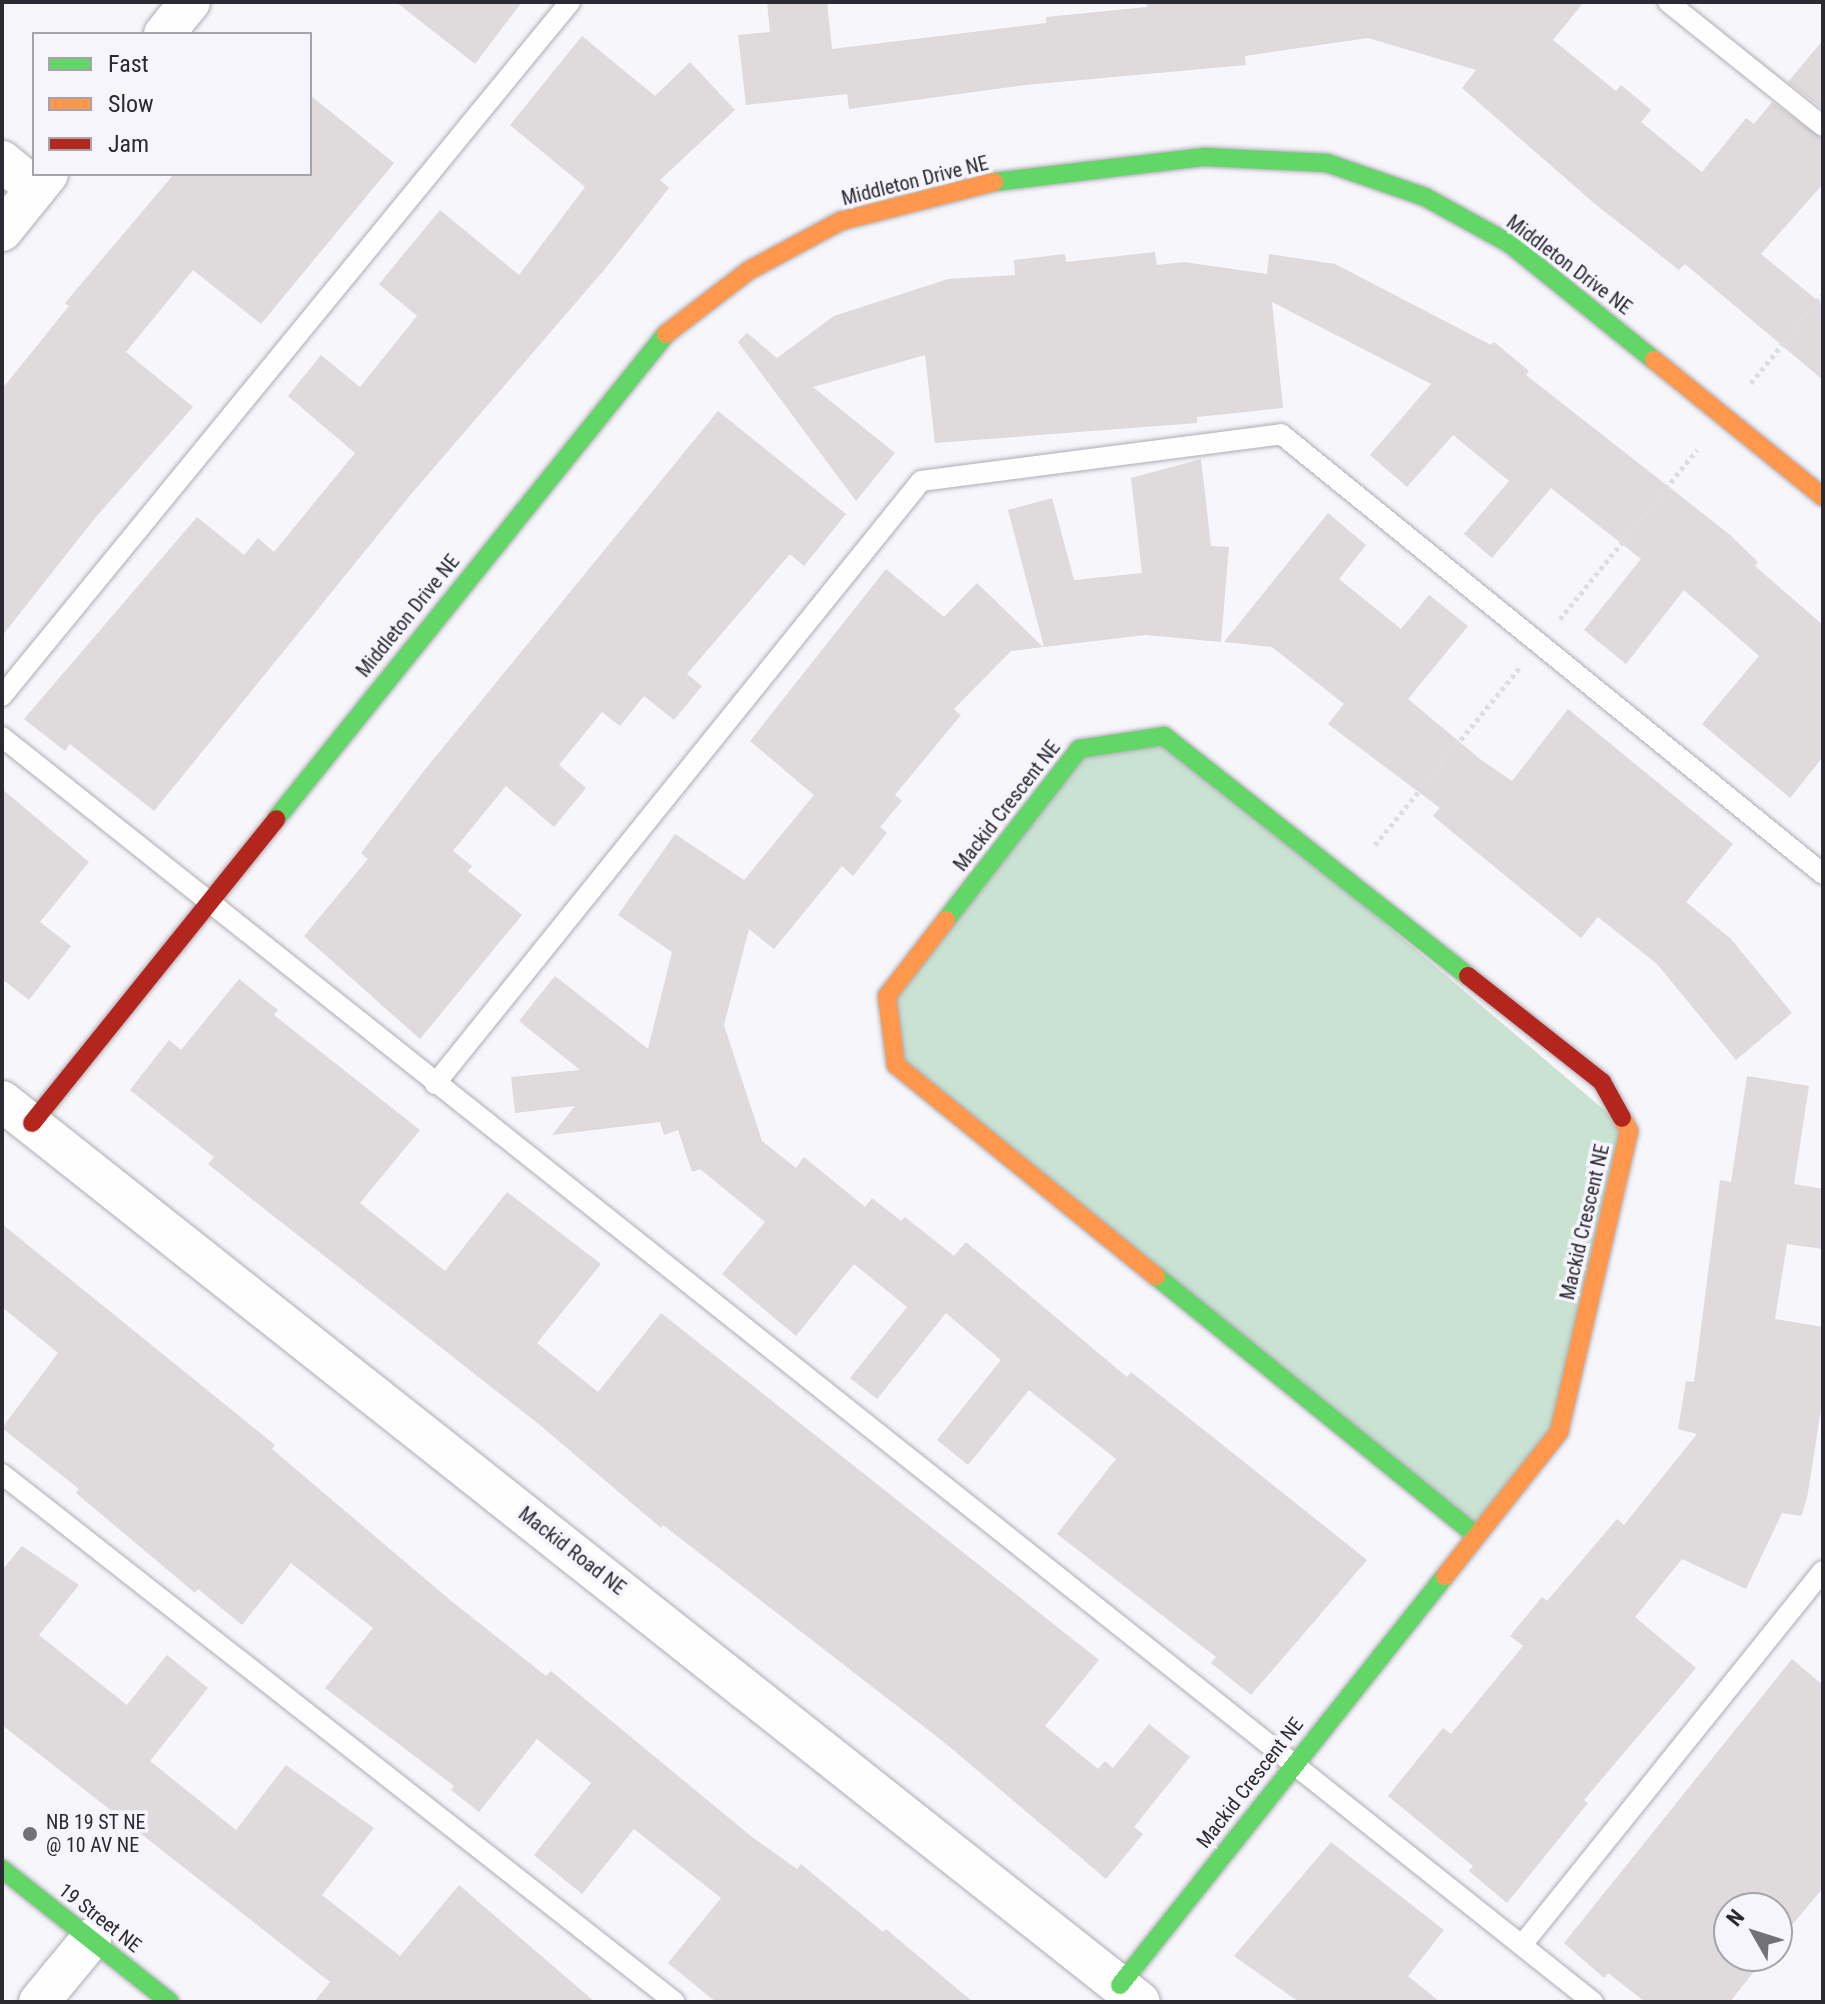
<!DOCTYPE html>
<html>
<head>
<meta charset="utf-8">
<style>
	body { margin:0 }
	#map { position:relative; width:1825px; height:2004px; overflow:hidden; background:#f7f6fb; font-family:"Roboto Condensed",sans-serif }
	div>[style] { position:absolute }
	.green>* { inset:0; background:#c9e2d1 }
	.building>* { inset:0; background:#dfdadb }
	.path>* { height:5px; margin-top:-2.5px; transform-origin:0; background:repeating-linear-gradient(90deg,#dedee0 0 4px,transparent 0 8px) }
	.roads { filter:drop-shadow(0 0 2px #adacb2) drop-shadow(0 0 2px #adacb2) }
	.lane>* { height:20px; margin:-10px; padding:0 10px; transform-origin:10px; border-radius:10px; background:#fefefe }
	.street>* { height:40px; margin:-20px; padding:0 20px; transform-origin:20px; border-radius:20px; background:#fefefe }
	.fast>* { height:18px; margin:-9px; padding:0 9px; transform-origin:9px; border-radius:9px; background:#63d668 }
	.slow>* { height:18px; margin:-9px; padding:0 9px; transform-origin:9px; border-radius:9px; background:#ff974d }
	.jam>* { height:18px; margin:-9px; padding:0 9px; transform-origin:9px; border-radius:9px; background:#b3261e }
	.dots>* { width:22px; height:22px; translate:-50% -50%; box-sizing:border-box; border:4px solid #f6f4fd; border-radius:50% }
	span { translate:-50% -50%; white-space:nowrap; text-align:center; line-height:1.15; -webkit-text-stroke:7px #f6f4fd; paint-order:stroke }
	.street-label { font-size:20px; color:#2b2932 }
	.poi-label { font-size:20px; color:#2b2932 }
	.left { translate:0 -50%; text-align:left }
	.frame { position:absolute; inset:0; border:4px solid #2b2932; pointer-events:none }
	.legend { position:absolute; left:32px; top:32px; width:280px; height:144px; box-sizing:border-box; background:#f6f4fd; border:2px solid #a5a3ac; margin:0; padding:10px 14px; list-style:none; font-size:24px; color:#2b2932 }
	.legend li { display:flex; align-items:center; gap:16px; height:40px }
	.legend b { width:40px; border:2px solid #a5a3ac }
	.north { position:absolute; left:1713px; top:1892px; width:80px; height:80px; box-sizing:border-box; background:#f6f4fd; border:2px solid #a5a3ac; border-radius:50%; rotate:309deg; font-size:22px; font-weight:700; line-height:32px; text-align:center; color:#2b2932 }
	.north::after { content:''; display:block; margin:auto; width:28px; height:36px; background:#727178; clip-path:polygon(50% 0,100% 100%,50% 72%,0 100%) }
</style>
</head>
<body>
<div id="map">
	<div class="green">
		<div style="clip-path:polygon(1164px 736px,1629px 1131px,1559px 1432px,1475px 1534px,896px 1065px,887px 996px,1079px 749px)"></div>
	</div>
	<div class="building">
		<div style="clip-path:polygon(396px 2px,522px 2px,475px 64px)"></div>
		<div style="clip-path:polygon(767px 2px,827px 2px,832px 49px,1046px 23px,1046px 17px,1147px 7px,1146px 2px,1584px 2px,1553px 40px,1616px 91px,1621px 85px,1651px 110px,1641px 122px,1702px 172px,1746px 118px,1754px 124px,1772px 102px,1823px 139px,1823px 184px,1761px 254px,1823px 305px,1823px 380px,1685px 264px,1679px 270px,1595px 204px,1462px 88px,1476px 70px,1368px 38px,1245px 56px,1246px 65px,1026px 85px,849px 109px,847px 94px,746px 105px,738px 35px,770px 32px)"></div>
		<div style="clip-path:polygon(582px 36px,655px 96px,690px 62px,735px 110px,660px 180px,669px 188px,604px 270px,412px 493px,154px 811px,70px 744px,65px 751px,24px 719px,197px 517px,244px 555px,258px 538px,274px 552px,355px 453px,288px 396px,321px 355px,360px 387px,417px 316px,379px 284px,440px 210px,519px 275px,585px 187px,510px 125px)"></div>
		<div style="clip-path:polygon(1823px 40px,1823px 109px,1788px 82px)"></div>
		<div style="clip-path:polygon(310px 95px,394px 163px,261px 324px,193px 270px,126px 352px,193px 407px,95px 518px,2px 636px,2px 389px,69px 306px,65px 303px,174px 174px,310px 174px)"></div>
		<div style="clip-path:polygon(1155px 252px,1157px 265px,1184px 262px,1267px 274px,1269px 254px,1335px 264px,1491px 345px,1494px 342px,1529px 371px,1526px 375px,1729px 534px,1758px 562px,1755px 566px,1823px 625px,1823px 757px,1790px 798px,1702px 724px,1759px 656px,1684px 590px,1626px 664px,1584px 630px,1641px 559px,1551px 488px,1492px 558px,1464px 534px,1509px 481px,1453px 435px,1407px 487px,1370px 455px,1431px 384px,1272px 302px,1283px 408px,1197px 417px,1197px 423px,935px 443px,925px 355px,813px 387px,895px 453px,856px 501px,738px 342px,747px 333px,777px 358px,834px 316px,948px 279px,1015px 275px,1014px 260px,1065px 254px,1066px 262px)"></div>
		<div style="clip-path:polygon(718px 411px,846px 514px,804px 566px,790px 554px,687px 674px,702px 686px,674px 720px,644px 696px,620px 726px,602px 712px,559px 765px,586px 788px,554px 827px,506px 786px,453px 851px,472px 866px,468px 871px,522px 915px,420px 1039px,304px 936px,368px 859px,361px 853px,423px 772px)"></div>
		<div style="clip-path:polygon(1201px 459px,1211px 546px,1229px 547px,1221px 642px,1146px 635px,1044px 647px,1008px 510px,1052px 498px,1074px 580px,1142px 573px,1131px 478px)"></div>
		<div style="clip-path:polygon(1328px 513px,1366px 545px,1339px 579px,1401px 629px,1429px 595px,1468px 626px,1408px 699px,1480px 759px,1512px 781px,1568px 709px,1733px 844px,1686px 902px,1731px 939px,1792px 1013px,1736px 1060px,1657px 964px,1598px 917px,1581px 938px,1433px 816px,1440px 808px,1328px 724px,1344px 704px,1272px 647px,1224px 642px)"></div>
		<div style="clip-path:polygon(886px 569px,944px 617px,977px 583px,1043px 647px,1011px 651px,954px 709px,961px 715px,895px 795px,902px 801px,880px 827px,887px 833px,853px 876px,842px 866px,774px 949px,749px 929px,724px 1025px,762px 1141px,796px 1168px,804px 1157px,865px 1207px,872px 1198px,901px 1221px,905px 1217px,954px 1256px,966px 1242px,1127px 1377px,1131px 1372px,1367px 1560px,1251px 1695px,1211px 1663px,1216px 1657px,1057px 1534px,1116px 1459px,1029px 1390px,968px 1465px,937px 1440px,1001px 1360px,946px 1313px,877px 1399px,850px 1378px,907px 1307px,854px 1264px,796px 1336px,722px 1274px,765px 1222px,700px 1169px,692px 1172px,678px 1130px,664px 1135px,660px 1122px,552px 1135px,575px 1106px,515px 1113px,511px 1077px,580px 1070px,519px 1021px,555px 976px,648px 1049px,672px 952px,618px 915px,675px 834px,744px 880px,814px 795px,750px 741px)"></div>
		<div style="clip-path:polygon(2px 789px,89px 862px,40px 922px,71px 946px,29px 1000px,2px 979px)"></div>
		<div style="clip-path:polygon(239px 979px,278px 1010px,274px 1015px,420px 1130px,360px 1203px,416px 1248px,445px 1271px,507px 1192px,601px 1264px,537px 1343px,598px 1392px,661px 1313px,1099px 1660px,1045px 1726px,1098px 1769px,1105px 1761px,1113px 1768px,1149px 1724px,1190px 1757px,1134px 1827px,1143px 1834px,1106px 1879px,945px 1743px,663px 1525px,661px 1528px,541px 1426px,253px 1200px,208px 1164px,214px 1157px,130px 1090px,169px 1040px,181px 1050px)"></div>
		<div style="clip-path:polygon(1747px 1076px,1809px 1086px,1794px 1184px,1823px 1189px,1823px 1249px,1787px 1244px,1775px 1319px,1823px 1327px,1823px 1397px,1807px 1498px,1801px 1516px,1782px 1513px,1746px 1589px,1682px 1559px,1635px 1617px,1696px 1668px,1584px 1800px,1588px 1803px,1507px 1903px,1469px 1871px,1473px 1866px,1388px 1796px,1443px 1728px,1451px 1734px,1523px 1646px,1510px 1636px,1542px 1597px,1547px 1601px,1617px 1519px,1624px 1525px,1697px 1434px,1678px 1429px,1686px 1381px,1694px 1382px,1720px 1180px,1731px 1182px)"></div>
		<div style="clip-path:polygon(2px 1224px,275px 1445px,272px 1449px,450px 1600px,546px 1676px,551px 1671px,752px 1837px,797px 1869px,801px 1864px,883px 1932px,886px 1929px,973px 2002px,716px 2002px,668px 1963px,721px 1898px,634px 1829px,582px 1894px,534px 1855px,591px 1783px,537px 1739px,479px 1812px,451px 1790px,454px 1786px,325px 1688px,373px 1628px,291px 1563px,242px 1625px,198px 1589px,195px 1593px,76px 1493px,79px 1489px,2px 1428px,58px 1353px,2px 1307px)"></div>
		<div style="clip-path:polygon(22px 1546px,79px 1585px,39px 1635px,127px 1705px,167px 1655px,208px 1688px,150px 1761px,236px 1830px,286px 1765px,374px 1828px,322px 1895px,400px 1956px,459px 1885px,595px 2002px,314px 2002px,330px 1982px,2px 1725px,2px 1570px)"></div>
		<div style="clip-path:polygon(1792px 1659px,1823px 1685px,1823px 1888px,1777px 1943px,1777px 1908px,1729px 1908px,1729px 1956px,1766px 1956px,1730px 2002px,1645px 2002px,1608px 1973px,1604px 1978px,1564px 1943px)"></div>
		<div style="clip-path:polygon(1331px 1842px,1444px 1930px,1408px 1976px,1440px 2002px,1299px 2002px,1234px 1956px)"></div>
	</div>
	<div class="path">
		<div style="left:1751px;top:383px;width:114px;rotate:-51deg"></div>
		<div style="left:1560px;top:619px;width:218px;rotate:-51deg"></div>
		<div style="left:1375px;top:845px;width:230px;rotate:-50.8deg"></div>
	</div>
	<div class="roads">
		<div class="lane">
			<div style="left:1668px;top:2px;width:198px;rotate:38.7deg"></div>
			<div style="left:2px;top:696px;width:897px;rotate:-50.7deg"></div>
			<div style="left:2px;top:737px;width:2033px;rotate:38.49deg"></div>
			<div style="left:435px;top:1084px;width:774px;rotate:-51.13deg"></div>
			<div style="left:921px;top:481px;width:363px;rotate:-7.4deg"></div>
			<div style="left:1281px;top:434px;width:698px;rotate:39.07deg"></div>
			<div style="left:2px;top:1474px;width:855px;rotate:38.12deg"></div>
			<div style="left:1522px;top:1945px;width:480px;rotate:-51.2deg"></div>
		</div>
		<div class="street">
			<div style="left:164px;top:34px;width:41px;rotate:-50.9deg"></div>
			<div style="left:2px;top:161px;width:44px;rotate:39.5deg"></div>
			<div style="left:2px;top:231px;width:73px;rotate:-51.1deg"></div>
			<div style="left:2px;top:1101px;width:1451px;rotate:38.37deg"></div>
			<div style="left:39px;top:2002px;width:82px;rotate:-50.5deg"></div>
		</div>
		<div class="fast">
			<div style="left:994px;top:182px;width:212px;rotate:-6.8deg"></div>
			<div style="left:1205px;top:157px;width:122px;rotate:2.8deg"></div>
			<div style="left:1327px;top:163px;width:104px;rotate:19.1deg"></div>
			<div style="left:1425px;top:197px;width:97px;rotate:28.9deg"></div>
			<div style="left:1510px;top:244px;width:185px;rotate:38.9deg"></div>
			<div style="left:276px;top:819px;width:622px;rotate:-51.2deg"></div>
			<div style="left:946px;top:920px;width:217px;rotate:-52.1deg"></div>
			<div style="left:1079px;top:749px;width:86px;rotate:-8.7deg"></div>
			<div style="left:1164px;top:736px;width:387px;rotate:38.3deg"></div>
			<div style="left:1156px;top:1276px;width:410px;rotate:39deg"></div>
			<div style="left:2px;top:1869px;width:214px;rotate:38.4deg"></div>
			<div style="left:1120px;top:1985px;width:522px;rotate:-51.53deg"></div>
		</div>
		<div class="slow">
			<div style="left:666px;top:334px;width:103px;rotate:-37.5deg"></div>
			<div style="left:748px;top:271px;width:106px;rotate:-28.3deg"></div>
			<div style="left:841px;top:221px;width:158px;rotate:-14.3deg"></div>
			<div style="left:1654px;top:360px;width:218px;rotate:39deg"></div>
			<div style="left:946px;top:920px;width:96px;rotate:127.8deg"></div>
			<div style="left:887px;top:996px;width:70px;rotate:82.6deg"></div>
			<div style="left:896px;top:1065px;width:335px;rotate:39.1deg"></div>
			<div style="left:1445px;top:1576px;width:184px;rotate:-51.6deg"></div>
			<div style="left:1559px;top:1432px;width:309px;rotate:-76.9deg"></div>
			<div style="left:1629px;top:1131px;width:15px;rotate:-118deg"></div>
		</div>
		<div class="jam">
			<div style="left:1468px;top:976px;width:171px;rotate:38.3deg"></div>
			<div style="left:1602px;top:1082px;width:41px;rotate:60.9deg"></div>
			<div style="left:32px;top:1123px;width:390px;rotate:-51.2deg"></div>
		</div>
	</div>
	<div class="dots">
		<div style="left:30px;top:1834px;background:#727178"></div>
	</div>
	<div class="street-label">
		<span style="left:915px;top:181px;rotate:-14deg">Middleton Drive NE</span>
		<span style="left:1569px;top:265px;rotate:37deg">Middleton Drive NE</span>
		<span style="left:408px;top:616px;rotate:-51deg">Middleton Drive NE</span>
		<span style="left:1007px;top:806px;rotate:-52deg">Mackid Crescent NE</span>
		<span style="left:1585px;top:1222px;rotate:-77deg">Mackid Crescent NE</span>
		<span style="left:572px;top:1551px;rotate:38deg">Mackid Road NE</span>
		<span style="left:1250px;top:1783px;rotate:-52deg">Mackid Crescent NE</span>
		<span style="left:100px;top:1918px;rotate:38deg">19 Street NE</span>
	</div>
	<div class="poi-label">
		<span class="left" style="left:46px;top:1834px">NB 19 ST NE<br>@ 10 AV NE</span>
	</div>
	<div class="frame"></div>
	<ul class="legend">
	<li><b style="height:10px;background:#63d668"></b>Fast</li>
	<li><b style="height:10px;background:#ff974d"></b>Slow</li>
	<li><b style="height:10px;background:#b3261e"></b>Jam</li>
	</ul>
	<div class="north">N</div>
</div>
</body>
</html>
